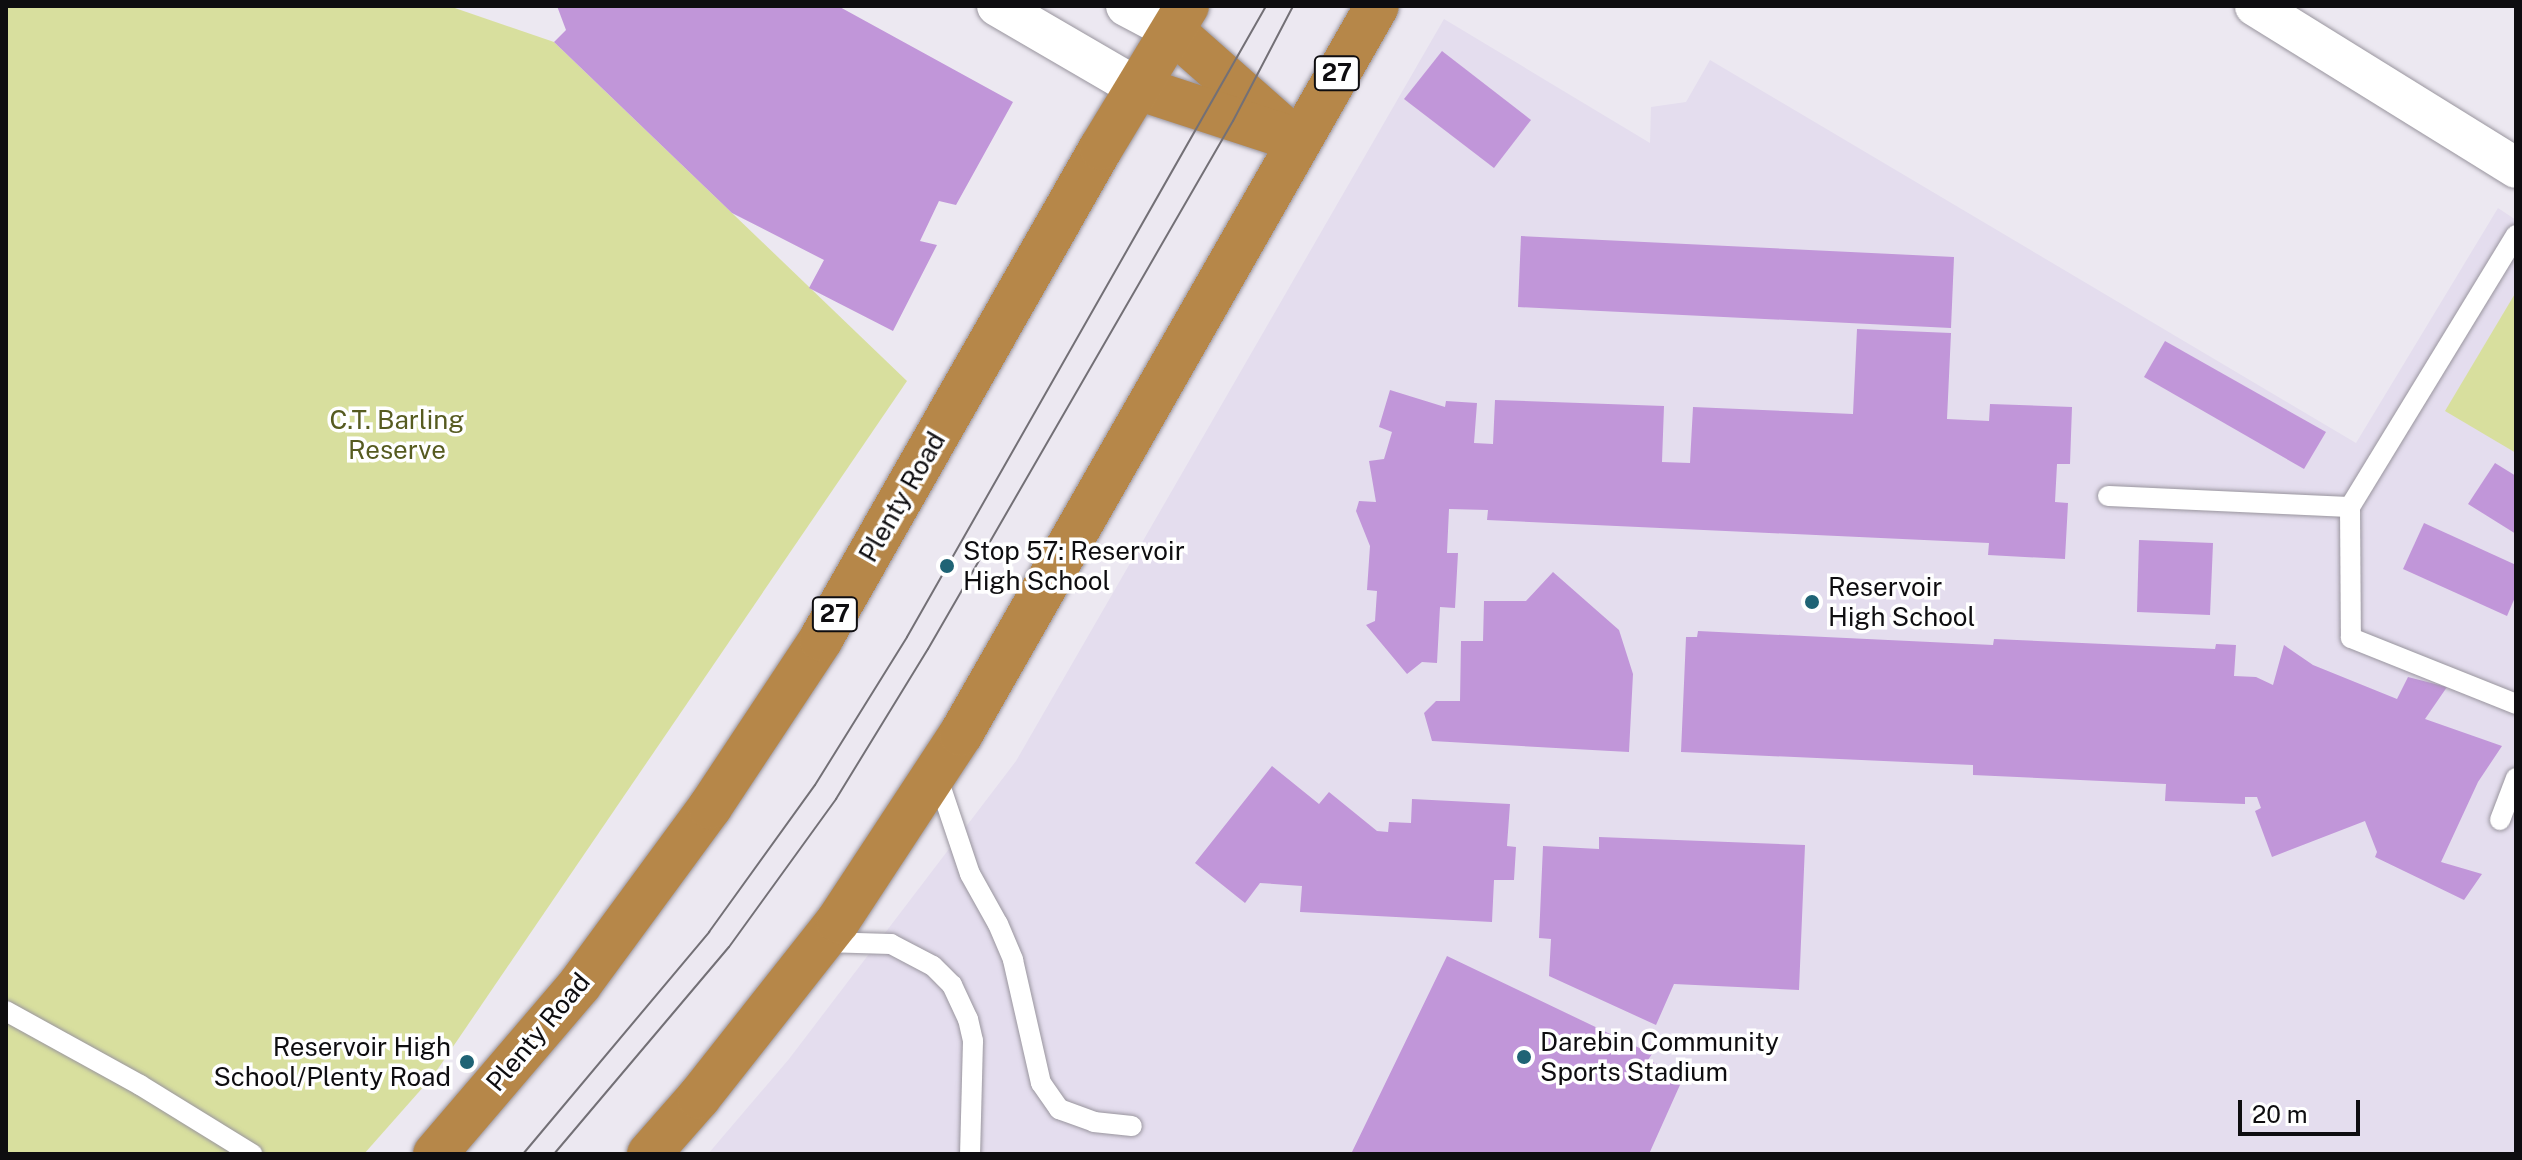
<!DOCTYPE html>
<html>
<head>
<meta charset="utf-8">
<style>
	body { margin:0 }
	#map { position:relative; width:2522px; height:1160px; overflow:hidden; background:#ece8f1; font-family:"Public Sans",sans-serif }
	div>[style] { position:absolute }
	.built>* { inset:0; background:#e4ddee }
	.green>* { inset:0; background:#d8df9e }
	.building>* { inset:0; background:#c196d9 }
	.roads { filter:drop-shadow(0 0 2px #99959e) drop-shadow(0 0 2px #99959e) }
	.lane>* { height:20px; margin:-10px; padding:0 10px; transform-origin:10px; border-radius:10px; background:#fff }
	.street>* { height:40px; margin:-20px; padding:0 20px; transform-origin:20px; border-radius:20px; background:#fff }
	.highway>* { height:44px; margin:-22px; padding:0 22px; transform-origin:22px; border-radius:22px; background:#b68749 }
	.tram>* { height:2px; margin:-1px; padding:0 1px; transform-origin:1px; border-radius:1px; background:#737076 }
	.dots>* { width:22px; height:22px; translate:-50% -50%; box-sizing:border-box; border:4px solid #fff; border-radius:50% }
	span { translate:-50% -50%; white-space:nowrap; text-align:center; line-height:1.15; -webkit-text-stroke:7px #fff; paint-order:stroke }
	.shield-label span { padding:2px 6px; background:#fff; border:2px solid; border-radius:6px; -webkit-text-stroke-width:0 }
	.shield-label { font-size:24px; color:#0e0d10; font-weight:700 }
	.park-label { font-size:26px; color:#565b20 }
	.street-label { font-size:26px; color:#0e0d10 }
	.poi-label { font-size:26px; color:#0e0d10 }
	.left { translate:0 -50%; text-align:left }
	.right { translate:-100% -50%; text-align:right }
	.frame { position:absolute; inset:0; border:8px solid #0e0d10; pointer-events:none }
	.scale { position:absolute; left:2238px; top:1100px; width:122px; height:36px; box-sizing:border-box; border:4px solid #0e0d10; border-top:0; padding-left:10px; font-size:24px; line-height:28px; white-space:nowrap; color:#0e0d10; -webkit-text-stroke:6px #fff; paint-order:stroke }
</style>
</head>
<body>
<div id="map">
	<div class="built">
		<div style="clip-path:polygon(1444px 19px,1650px 143px,1651px 107px,1686px 102px,1710px 60px,2356px 443px,2498px 208px,2516px 220px,2516px 1154px,708px 1154px,789px 1059px,1016px 761px)"></div>
	</div>
	<div class="green">
		<div style="clip-path:polygon(6px 6px,449px 6px,554px 42px,907px 381px,433px 1076px,364px 1154px,6px 1154px)"></div>
		<div style="clip-path:polygon(2516px 292px,2516px 453px,2445px 411px)"></div>
	</div>
	<div class="building">
		<div style="clip-path:polygon(557px 6px,838px 6px,1013px 102px,956px 205px,939px 201px,920px 241px,937px 245px,893px 331px,809px 288px,824px 260px,732px 213px,554px 42px,566px 30px)"></div>
		<div style="clip-path:polygon(1442px 51px,1531px 120px,1494px 168px,1404px 99px)"></div>
		<div style="clip-path:polygon(1521px 236px,1954px 257px,1951px 328px,1518px 307px)"></div>
		<div style="clip-path:polygon(1857px 329px,1951px 333px,1947px 419px,1989px 421px,1990px 404px,2072px 407px,2070px 464px,2057px 464px,2055px 502px,2068px 503px,2065px 559px,1988px 555px,1989px 543px,1487px 520px,1488px 510px,1449px 509px,1447px 553px,1458px 553px,1455px 608px,1440px 607px,1437px 663px,1422px 662px,1407px 674px,1366px 625px,1375px 621px,1377px 591px,1367px 590px,1370px 546px,1356px 511px,1359px 501px,1376px 502px,1369px 461px,1384px 459px,1392px 432px,1379px 427px,1390px 390px,1445px 407px,1446px 401px,1477px 403px,1474px 443px,1493px 444px,1495px 400px,1664px 406px,1662px 462px,1690px 463px,1693px 407px,1853px 414px)"></div>
		<div style="clip-path:polygon(2165px 341px,2326px 432px,2304px 469px,2144px 377px)"></div>
		<div style="clip-path:polygon(2495px 463px,2516px 476px,2516px 534px,2468px 504px)"></div>
		<div style="clip-path:polygon(2424px 523px,2516px 565px,2516px 595px,2507px 616px,2403px 569px)"></div>
		<div style="clip-path:polygon(2139px 540px,2213px 543px,2210px 615px,2137px 612px)"></div>
		<div style="clip-path:polygon(1553px 572px,1619px 630px,1633px 674px,1629px 752px,1432px 741px,1424px 713px,1436px 701px,1460px 701px,1461px 641px,1483px 641px,1484px 601px,1526px 601px)"></div>
		<div style="clip-path:polygon(1698px 631px,1993px 645px,1994px 639px,2215px 649px,2216px 644px,2236px 645px,2234px 676px,2256px 677px,2273px 685px,2284px 645px,2313px 665px,2397px 699px,2408px 677px,2447px 687px,2425px 719px,2502px 746px,2478px 782px,2441px 862px,2482px 874px,2464px 900px,2375px 857px,2377px 852px,2365px 821px,2272px 857px,2255px 811px,2261px 808px,2257px 797px,2245px 797px,2245px 804px,2165px 801px,2166px 784px,1973px 775px,1973px 765px,1681px 752px,1686px 637px,1697px 637px)"></div>
		<div style="clip-path:polygon(1272px 766px,1319px 804px,1329px 792px,1377px 831px,1388px 832px,1389px 822px,1411px 823px,1412px 799px,1510px 804px,1507px 846px,1516px 847px,1514px 880px,1494px 880px,1492px 922px,1300px 912px,1302px 886px,1260px 883px,1245px 903px,1195px 863px)"></div>
		<div style="clip-path:polygon(1599px 837px,1805px 845px,1799px 990px,1674px 984px,1656px 1025px,1549px 976px,1551px 939px,1539px 938px,1543px 846px,1599px 849px)"></div>
		<div style="clip-path:polygon(1447px 956px,1652px 1054px,1648px 1060px,1684px 1076px,1649px 1154px,1351px 1154px)"></div>
	</div>
	<div class="roads">
		<div class="lane">
			<div style="left:2516px;top:235px;width:319px;rotate:121.4deg"></div>
			<div style="left:2350px;top:507px;width:131px;rotate:89.6deg"></div>
			<div style="left:2351px;top:638px;width:178px;rotate:21.8deg"></div>
			<div style="left:2108px;top:496px;width:242px;rotate:2.6deg"></div>
			<div style="left:937px;top:776px;width:103px;rotate:71.4deg"></div>
			<div style="left:970px;top:874px;width:57px;rotate:60.8deg"></div>
			<div style="left:998px;top:924px;width:39px;rotate:67deg"></div>
			<div style="left:1013px;top:960px;width:126px;rotate:77.2deg"></div>
			<div style="left:1041px;top:1083px;width:32px;rotate:55deg"></div>
			<div style="left:1059px;top:1109px;width:37px;rotate:20deg"></div>
			<div style="left:1094px;top:1122px;width:38px;rotate:6deg"></div>
			<div style="left:2500px;top:820px;width:45px;rotate:-69.1deg"></div>
			<div style="left:823px;top:942px;width:68px;rotate:1.7deg"></div>
			<div style="left:891px;top:944px;width:47px;rotate:27.6deg"></div>
			<div style="left:933px;top:966px;width:27px;rotate:45deg"></div>
			<div style="left:952px;top:985px;width:38px;rotate:65deg"></div>
			<div style="left:968px;top:1019px;width:23px;rotate:77deg"></div>
			<div style="left:973px;top:1041px;width:113px;rotate:91.5deg"></div>
			<div style="left:6px;top:1011px;width:153px;rotate:28.9deg"></div>
			<div style="left:140px;top:1085px;width:132px;rotate:31.6deg"></div>
		</div>
		<div class="street">
			<div style="left:997px;top:6px;width:163px;rotate:30.2deg"></div>
			<div style="left:1126px;top:6px;width:53px;rotate:28deg"></div>
			<div style="left:2255px;top:6px;width:307px;rotate:31.8deg"></div>
		</div>
		<div class="highway">
			<div style="left:1173px;top:31px;width:149px;rotate:41.5deg"></div>
			<div style="left:1138px;top:88px;width:167px;rotate:18.1deg"></div>
			<div style="left:435px;top:1154px;width:223px;rotate:-49.5deg"></div>
			<div style="left:580px;top:984px;width:220px;rotate:-53.7deg"></div>
			<div style="left:710px;top:807px;width:201px;rotate:-56.5deg"></div>
			<div style="left:821px;top:639px;width:565px;rotate:-60.31deg"></div>
			<div style="left:1101px;top:148px;width:166px;rotate:-58.8deg"></div>
			<div style="left:649px;top:1154px;width:76px;rotate:-48.7deg"></div>
			<div style="left:699px;top:1097px;width:224px;rotate:-51.7deg"></div>
			<div style="left:838px;top:921px;width:224px;rotate:-56.7deg"></div>
			<div style="left:961px;top:734px;width:838px;rotate:-60.26deg"></div>
		</div>
	</div>
	<div class="tram">
		<div style="left:523px;top:1154px;width:290px;rotate:-50deg"></div>
		<div style="left:709px;top:932px;width:181px;rotate:-54.2deg"></div>
		<div style="left:815px;top:785px;width:174px;rotate:-58.1deg"></div>
		<div style="left:907px;top:637px;width:726px;rotate:-60.36deg"></div>
		<div style="left:554px;top:1154px;width:271px;rotate:-49.8deg"></div>
		<div style="left:729px;top:947px;width:183px;rotate:-54.1deg"></div>
		<div style="left:836px;top:799px;width:176px;rotate:-58.5deg"></div>
		<div style="left:928px;top:649px;width:610px;rotate:-59.99deg"></div>
		<div style="left:1233px;top:121px;width:130px;rotate:-62.4deg"></div>
	</div>
	<div class="dots">
		<div style="left:947px;top:566px;background:#1f6375"></div>
		<div style="left:1812px;top:602px;background:#1f6375"></div>
		<div style="left:1524px;top:1057px;background:#1f6375"></div>
		<div style="left:467px;top:1062px;background:#1f6375"></div>
	</div>
	<div class="shield-label">
		<span style="left:1337px;top:73px">27</span>
		<span style="left:835px;top:614px">27</span>
	</div>
	<div class="park-label">
		<span style="left:397px;top:435px">C.T. Barling<br>Reserve</span>
	</div>
	<div class="street-label">
		<span style="left:902px;top:497px;rotate:-60deg">Plenty Road</span>
		<span style="left:538px;top:1032px;rotate:-50deg">Plenty Road</span>
	</div>
	<div class="poi-label">
		<span class="left" style="left:963px;top:566px">Stop 57: Reservoir<br>High School</span>
		<span class="left" style="left:1828px;top:602px">Reservoir<br>High School</span>
		<span class="left" style="left:1540px;top:1057px">Darebin Community<br>Sports Stadium</span>
		<span class="right" style="left:451px;top:1062px">Reservoir High<br>School/Plenty Road</span>
	</div>
	<div class="frame"></div>
	<div class="scale">20 m</div>
</div>
</body>
</html>
